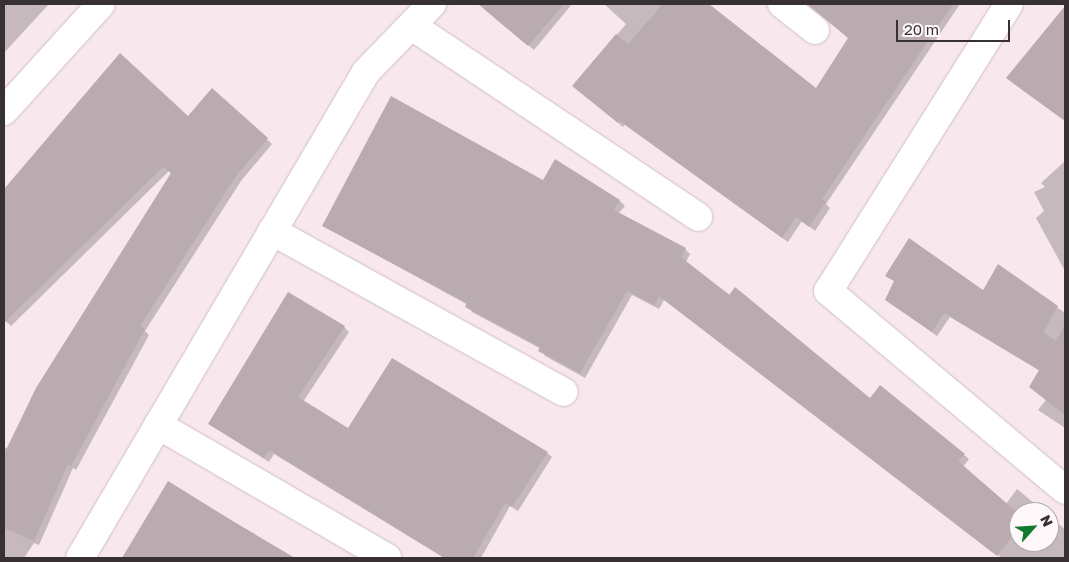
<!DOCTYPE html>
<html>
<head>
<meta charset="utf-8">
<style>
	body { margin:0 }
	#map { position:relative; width:1069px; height:562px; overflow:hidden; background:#f8e8ed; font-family:"Golos Text",sans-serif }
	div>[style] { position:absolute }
	.shadow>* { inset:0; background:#0003 }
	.building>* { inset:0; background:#baabb0 }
	.roads { filter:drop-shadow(0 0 1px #cfbfc4) drop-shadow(0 0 1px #cfbfc4) }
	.minor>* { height:28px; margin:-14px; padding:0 14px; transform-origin:14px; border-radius:14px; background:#fff }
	span { translate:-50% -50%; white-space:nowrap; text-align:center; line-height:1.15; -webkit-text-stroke:4px #fff8fa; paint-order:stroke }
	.frame { position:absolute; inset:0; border:5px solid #373133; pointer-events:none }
	.north { position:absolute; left:1009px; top:502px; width:50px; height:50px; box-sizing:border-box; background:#fff8fa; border:1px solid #afa8aa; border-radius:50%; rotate:64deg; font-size:14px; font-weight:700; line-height:20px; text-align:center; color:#373133 }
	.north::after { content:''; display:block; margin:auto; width:18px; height:22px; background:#107b30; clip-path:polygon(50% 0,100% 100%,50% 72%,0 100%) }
	.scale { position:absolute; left:896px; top:20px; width:114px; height:22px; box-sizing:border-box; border:2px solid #373133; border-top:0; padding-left:6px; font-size:15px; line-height:18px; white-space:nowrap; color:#373133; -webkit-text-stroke:4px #fff8fa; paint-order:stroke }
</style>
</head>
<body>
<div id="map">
	<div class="shadow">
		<div style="clip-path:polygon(4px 4px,49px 4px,4px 53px)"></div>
		<div style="clip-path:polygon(488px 4px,572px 4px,534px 50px,489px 13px,485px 8px)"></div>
		<div style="clip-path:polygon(604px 4px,707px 4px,816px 90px,849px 38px,807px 4px,960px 4px,826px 204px,830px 208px,815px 231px,802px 221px,788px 242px,625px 125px,623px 127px,574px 85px,626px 24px)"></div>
		<div style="clip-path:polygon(1057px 18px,1065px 26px,1065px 121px,1013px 83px)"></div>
		<div style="clip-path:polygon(120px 55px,188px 118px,213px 90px,272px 144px,241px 181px,145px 331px,149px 335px,76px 470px,73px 468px,39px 545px,34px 543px,24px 558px,4px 558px,4px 447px,8px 449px,172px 174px,169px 171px,11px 326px,4px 320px,4px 192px)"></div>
		<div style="clip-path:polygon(555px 160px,620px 201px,625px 206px,619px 213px,685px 249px,690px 254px,686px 262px,870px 400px,964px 455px,969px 459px,963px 467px,1006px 504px,1017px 489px,1045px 512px,1019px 512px,1019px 542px,1049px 542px,1049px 516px,1065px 529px,1065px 558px,1002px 558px,664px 300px,659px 309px,632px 295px,585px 378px,545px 356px,541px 349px,472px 312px,468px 305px,324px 226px,544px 182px)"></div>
		<div style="clip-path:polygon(1065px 161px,1065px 271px,1036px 218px,1044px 211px,1034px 192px,1045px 187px,1041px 183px)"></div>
		<div style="clip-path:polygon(999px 266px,1065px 313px,1065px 428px,1038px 410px,1046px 400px,1040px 371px,950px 317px,937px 336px,886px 300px,895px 282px,887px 276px,984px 292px)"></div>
		<div style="clip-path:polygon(344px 327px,349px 332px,303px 402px,348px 429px,547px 453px,552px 457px,518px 511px,510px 506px,481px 558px,444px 558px,274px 454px,269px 462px,209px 424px)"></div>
		<div style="clip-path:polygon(169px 483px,293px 558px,122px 558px)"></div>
	</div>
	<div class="building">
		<div style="clip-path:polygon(478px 4px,564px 4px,528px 46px)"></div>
		<div style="clip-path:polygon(663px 4px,709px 4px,816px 88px,848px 38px,807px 4px,953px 4px,822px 199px,826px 202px,809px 227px,796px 217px,782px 238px,620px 121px,618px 123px,572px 86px,616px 34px,628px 44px)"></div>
		<div style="clip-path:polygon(1065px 6px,1065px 121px,1006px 78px)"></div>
		<div style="clip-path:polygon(120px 53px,188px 116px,212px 88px,268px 138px,236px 176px,140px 326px,145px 329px,71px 466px,68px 464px,34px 541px,4px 528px,4px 454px,36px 388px,171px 173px,163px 167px,4px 323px,4px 189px)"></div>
		<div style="clip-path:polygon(391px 96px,543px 180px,555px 159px,620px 200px,614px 210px,686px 248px,681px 257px,729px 295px,735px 287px,870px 398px,880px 385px,965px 454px,958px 461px,1019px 514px,1019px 528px,997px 556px,659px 296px,654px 305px,627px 291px,580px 373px,538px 351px,540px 347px,465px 307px,467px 303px,322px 226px)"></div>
		<div style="clip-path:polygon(909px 238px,983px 290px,998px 264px,1058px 306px,1043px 332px,1056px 341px,1065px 325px,1065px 415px,1029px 387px,1039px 370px,944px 313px,932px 332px,885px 300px,894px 281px,885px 276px)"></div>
		<div style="clip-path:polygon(288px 292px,345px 326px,298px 397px,348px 428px,392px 358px,548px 452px,512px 507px,505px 503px,473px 558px,445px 558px,269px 450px,264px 458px,208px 424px)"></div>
		<div style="clip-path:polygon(168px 481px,231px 520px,295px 558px,122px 558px)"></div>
	</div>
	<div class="roads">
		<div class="minor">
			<div style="left:782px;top:4px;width:42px;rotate:38.2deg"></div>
			<div style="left:1009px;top:4px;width:339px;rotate:122.2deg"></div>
			<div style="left:828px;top:291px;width:309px;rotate:40deg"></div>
			<div style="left:412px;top:26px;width:344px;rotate:33.7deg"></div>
			<div style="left:4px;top:111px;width:144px;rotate:-47.8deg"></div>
			<div style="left:272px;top:231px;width:333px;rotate:28.9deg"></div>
			<div style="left:158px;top:425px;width:265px;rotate:30.1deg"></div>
			<div style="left:80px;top:558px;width:564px;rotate:-59.52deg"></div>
			<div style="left:366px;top:72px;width:95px;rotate:-45.9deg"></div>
		</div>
	</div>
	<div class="frame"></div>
	<div class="north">N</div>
	<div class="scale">20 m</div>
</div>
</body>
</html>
